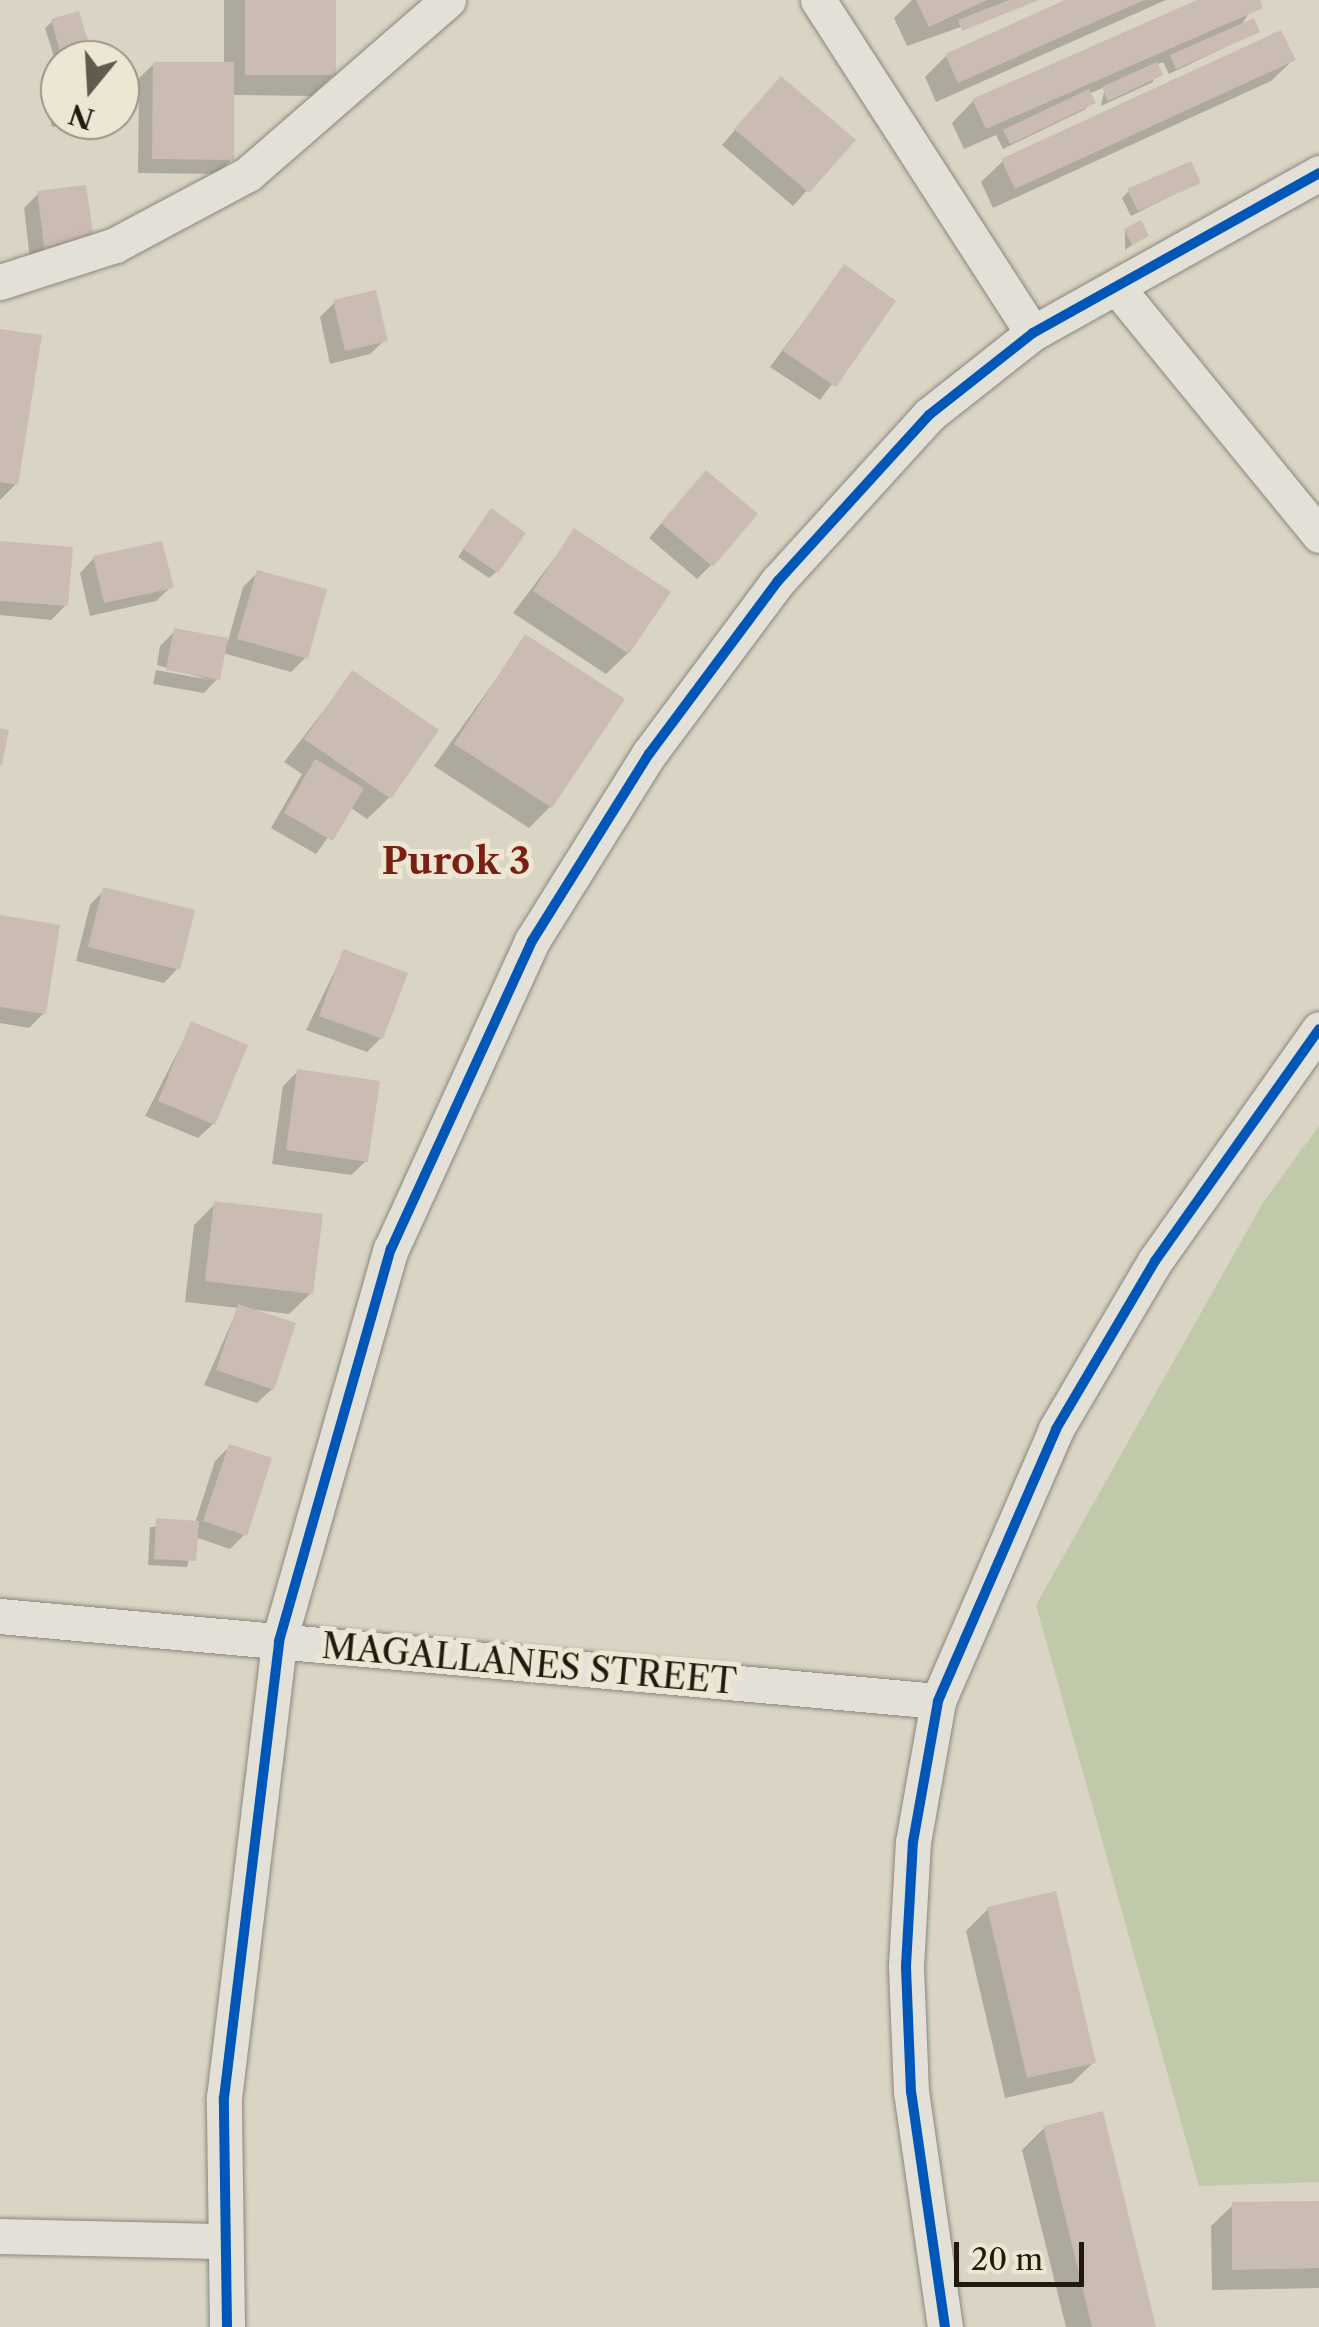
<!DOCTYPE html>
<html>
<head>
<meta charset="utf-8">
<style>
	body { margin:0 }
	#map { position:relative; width:1319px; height:2327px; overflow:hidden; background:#dad4c5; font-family:"Libre Caslon Text",serif }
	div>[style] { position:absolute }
	.green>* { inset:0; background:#c1c9ab }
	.shadow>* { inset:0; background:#0003 }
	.building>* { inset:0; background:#cbbcb3 }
	.roads { filter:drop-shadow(0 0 2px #8b867d) drop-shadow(0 0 2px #8b867d) }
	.street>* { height:35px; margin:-17.5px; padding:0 17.5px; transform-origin:17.5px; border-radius:17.5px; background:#e3e0d8 }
	.cycleway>* { height:10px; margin:-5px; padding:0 5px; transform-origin:5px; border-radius:5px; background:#0057b8 }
	span { translate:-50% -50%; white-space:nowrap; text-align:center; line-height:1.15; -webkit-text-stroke:10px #ede6d3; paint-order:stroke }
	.street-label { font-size:35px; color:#21180e }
	.neighbourhood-label { font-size:38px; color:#7a1f14; font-weight:700 }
	.north { position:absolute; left:40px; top:40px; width:100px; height:100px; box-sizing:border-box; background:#ede6d3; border:2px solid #9b9484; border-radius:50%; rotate:198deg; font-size:28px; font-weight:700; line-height:40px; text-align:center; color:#21180e }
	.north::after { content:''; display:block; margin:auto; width:35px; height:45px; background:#625a4e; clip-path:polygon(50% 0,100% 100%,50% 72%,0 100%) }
	.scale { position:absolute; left:954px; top:2242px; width:130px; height:45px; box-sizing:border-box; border:5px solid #21180e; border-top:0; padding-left:12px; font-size:30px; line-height:35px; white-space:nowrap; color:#21180e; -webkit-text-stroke:8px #ede6d3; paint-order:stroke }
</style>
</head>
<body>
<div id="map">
	<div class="green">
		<div style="clip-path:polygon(1319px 1126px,1319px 2182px,1199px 2186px,1036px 1605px,1264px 1201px)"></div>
	</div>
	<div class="shadow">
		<div style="clip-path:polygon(224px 0,334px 0,334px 74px,312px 96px,232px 95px,232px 159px,217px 174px,138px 173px,139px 78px,154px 64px,224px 65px)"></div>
		<div style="clip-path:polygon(912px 0,1033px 0,1034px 1px,907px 46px,894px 18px)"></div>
		<div style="clip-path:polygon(1071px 0,1166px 0,936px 102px,925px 77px,946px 56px)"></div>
		<div style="clip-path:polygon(1204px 0,1257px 0,1241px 26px,1257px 32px,1169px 74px,1163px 62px,1155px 65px,1153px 82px,1101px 106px,1105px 87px,1089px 94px,1086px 109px,1003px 149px,996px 135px,964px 149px,952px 123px,973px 101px)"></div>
		<div style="clip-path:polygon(52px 22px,87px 46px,55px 60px,45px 28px)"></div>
		<div style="clip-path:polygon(1293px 60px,1271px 81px,993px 208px,981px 182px,1003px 161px)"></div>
		<div style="clip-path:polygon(60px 65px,60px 120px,91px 120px,52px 127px,44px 79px)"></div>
		<div style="clip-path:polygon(767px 93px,852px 140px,793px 206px,722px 145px)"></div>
		<div style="clip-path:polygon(1198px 182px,1131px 216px,1122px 198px,1129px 191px)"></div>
		<div style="clip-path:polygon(38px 194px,92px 246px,31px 267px,24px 208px)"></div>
		<div style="clip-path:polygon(1125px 231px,1146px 236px,1125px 250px)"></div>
		<div style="clip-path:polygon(844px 267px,893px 302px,820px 400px,770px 367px)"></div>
		<div style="clip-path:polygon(334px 303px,385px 340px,370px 354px,330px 364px,320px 317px)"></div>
		<div style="clip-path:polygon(0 331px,16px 484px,0 500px)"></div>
		<div style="clip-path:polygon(692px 487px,711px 565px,697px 579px,649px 538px)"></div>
		<div style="clip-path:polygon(485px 518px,496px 572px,489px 578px,458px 557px)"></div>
		<div style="clip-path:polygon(575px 531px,628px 653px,606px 674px,513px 613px)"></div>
		<div style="clip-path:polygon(0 543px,66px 605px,51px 620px,0 615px)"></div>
		<div style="clip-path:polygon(94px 558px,171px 587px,156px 601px,90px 616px,80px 573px)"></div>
		<div style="clip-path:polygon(258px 572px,305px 658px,291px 672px,223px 653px,218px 678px,204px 693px,153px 684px,156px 670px,210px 680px,157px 665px,160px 646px,175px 631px,228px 641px,243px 587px)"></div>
		<div style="clip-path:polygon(526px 637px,551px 806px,529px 828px,434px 766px)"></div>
		<div style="clip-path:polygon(352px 674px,435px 731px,389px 798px,367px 819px,350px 807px,316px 854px,271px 828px,302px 774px,284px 762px)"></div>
		<div style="clip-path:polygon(104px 890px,178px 968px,164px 983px,76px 961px,90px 905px)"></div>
		<div style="clip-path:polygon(0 918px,44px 1013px,29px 1028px,0 1023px)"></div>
		<div style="clip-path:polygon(344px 952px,381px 1038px,367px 1052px,306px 1030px)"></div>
		<div style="clip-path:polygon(192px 1024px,213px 1124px,198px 1138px,145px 1116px)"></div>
		<div style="clip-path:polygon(298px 1071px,366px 1161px,351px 1175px,272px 1164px,283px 1086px)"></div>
		<div style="clip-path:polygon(215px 1204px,311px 1293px,289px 1314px,257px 1310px,272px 1389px,257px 1403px,204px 1385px,238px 1308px,185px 1302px,194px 1225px)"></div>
		<div style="clip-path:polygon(229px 1447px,245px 1534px,230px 1549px,195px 1537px,187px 1567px,148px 1565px,150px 1527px,195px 1523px,215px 1461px)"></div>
		<div style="clip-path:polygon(988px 1909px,1094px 2062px,1072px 2083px,1005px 2098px,966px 1931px)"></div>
		<div style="clip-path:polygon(1044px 2128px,1154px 2327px,1066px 2327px,1022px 2150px)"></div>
		<div style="clip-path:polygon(1319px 2203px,1319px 2288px,1212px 2290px,1211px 2226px,1233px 2205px)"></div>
	</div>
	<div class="building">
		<div style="clip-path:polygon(245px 0,336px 0,336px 75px,245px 75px)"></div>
		<div style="clip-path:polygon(916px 0,987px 0,929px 27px)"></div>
		<div style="clip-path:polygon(1009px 0,1039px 0,962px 31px,958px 20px)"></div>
		<div style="clip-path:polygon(1065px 0,1144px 0,958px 83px,945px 54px)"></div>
		<div style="clip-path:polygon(1197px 0,1260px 0,1263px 8px,986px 129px,972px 99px)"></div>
		<div style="clip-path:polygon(79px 11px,90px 47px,61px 55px,51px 19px)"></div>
		<div style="clip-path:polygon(1254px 18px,1260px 32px,1176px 69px,1170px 55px)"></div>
		<div style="clip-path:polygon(1281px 30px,1296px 60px,1015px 189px,1001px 159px)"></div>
		<div style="clip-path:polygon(109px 53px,110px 60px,80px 60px,80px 58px)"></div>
		<div style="clip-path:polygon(153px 62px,234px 62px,234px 160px,152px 159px)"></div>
		<div style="clip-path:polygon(1157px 62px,1163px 75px,1108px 101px,1102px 87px)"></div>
		<div style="clip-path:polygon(781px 76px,856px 140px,809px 193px,734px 129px)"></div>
		<div style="clip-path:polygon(1089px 89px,1096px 103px,1010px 144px,1003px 130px)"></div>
		<div style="clip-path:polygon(1191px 161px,1201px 183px,1138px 211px,1127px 189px)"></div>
		<div style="clip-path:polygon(86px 185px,95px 247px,45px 253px,37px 191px)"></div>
		<div style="clip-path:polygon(1141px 220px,1149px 236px,1132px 245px,1124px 229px)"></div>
		<div style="clip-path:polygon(844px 264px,896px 301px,836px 387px,783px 351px)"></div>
		<div style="clip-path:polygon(376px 290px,388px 341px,345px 351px,333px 300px)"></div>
		<div style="clip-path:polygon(0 329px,42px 335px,18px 485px,0 482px)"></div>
		<div style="clip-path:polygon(706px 470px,758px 514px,713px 567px,661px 523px)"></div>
		<div style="clip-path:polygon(491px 508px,526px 533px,498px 573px,463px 549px)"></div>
		<div style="clip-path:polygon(574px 528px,671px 592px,629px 654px,533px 591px)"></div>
		<div style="clip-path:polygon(0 541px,73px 547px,68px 606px,0 601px)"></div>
		<div style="clip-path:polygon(162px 541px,174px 588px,104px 603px,93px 556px)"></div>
		<div style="clip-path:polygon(257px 570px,327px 589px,308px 659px,237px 639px)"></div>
		<div style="clip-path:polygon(174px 628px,228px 638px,220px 680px,166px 670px)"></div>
		<div style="clip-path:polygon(525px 634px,625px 699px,552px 808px,454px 744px)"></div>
		<div style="clip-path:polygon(352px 670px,439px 730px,391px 799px,304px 739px)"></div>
		<div style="clip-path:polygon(0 728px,9px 730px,2px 765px,0 765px)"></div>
		<div style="clip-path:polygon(315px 759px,364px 788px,333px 841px,284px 813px)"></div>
		<div style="clip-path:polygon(103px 887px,195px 910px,180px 970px,88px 947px)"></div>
		<div style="clip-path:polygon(0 915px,60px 925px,46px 1014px,0 1007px)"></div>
		<div style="clip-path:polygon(343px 949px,408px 973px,383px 1039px,319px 1016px)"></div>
		<div style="clip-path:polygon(191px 1021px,248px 1045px,215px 1125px,158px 1101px)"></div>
		<div style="clip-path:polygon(297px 1069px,380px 1081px,368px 1162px,286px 1150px)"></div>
		<div style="clip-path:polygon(214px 1201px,323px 1214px,313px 1294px,205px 1281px)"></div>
		<div style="clip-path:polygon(238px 1304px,296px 1323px,274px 1390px,216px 1370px)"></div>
		<div style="clip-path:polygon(229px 1444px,272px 1458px,247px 1536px,203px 1521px)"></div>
		<div style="clip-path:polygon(156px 1518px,199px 1521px,196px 1561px,154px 1559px)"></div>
		<div style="clip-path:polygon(1056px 1891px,1096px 2063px,1027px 2078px,987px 1907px)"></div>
		<div style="clip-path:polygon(1103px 2111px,1156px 2327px,1092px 2327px,1043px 2126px)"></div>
		<div style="clip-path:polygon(1319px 2201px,1319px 2268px,1232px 2270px,1232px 2202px)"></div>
	</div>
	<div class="roads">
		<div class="street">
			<div style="left:818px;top:0;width:396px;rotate:57.2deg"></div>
			<div style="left:0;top:282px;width:121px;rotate:-17.8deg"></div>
			<div style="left:115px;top:245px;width:151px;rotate:-28.1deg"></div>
			<div style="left:248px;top:174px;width:265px;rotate:-41deg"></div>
			<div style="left:1118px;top:289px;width:318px;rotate:50.7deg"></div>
			<div style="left:0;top:1616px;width:942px;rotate:5.18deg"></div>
			<div style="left:0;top:2236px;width:221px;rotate:1.3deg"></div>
			<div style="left:227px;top:2327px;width:229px;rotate:-90.8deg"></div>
			<div style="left:224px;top:2098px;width:460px;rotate:-83.1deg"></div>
			<div style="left:279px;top:1641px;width:408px;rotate:-74.1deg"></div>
			<div style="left:391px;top:1249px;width:339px;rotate:-65.4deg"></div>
			<div style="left:532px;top:941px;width:221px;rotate:-58deg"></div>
			<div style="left:649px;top:754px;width:216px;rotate:-53.3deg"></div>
			<div style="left:778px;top:581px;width:224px;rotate:-47.7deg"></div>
			<div style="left:929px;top:415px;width:132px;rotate:-38.3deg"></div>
			<div style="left:1033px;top:333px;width:328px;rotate:-29.2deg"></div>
			<div style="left:945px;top:2327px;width:237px;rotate:-98.2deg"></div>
			<div style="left:911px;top:2092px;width:126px;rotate:-92.3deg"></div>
			<div style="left:906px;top:1966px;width:124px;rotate:-86.8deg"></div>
			<div style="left:913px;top:1842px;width:143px;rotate:-79.9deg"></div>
			<div style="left:938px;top:1701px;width:296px;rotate:-66.5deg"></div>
			<div style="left:1056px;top:1429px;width:195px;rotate:-59.5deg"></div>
			<div style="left:1155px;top:1261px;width:284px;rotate:-54.7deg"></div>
		</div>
	</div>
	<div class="cycleway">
		<div style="left:227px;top:2327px;width:229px;rotate:-90.8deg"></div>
		<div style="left:224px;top:2098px;width:460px;rotate:-83.1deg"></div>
		<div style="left:279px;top:1641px;width:408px;rotate:-74.1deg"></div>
		<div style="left:391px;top:1249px;width:339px;rotate:-65.4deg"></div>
		<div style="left:532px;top:941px;width:221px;rotate:-58deg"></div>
		<div style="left:649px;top:754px;width:216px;rotate:-53.3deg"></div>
		<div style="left:778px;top:581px;width:224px;rotate:-47.7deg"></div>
		<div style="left:929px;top:415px;width:132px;rotate:-38.3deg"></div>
		<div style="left:1033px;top:333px;width:328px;rotate:-29.2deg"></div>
		<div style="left:945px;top:2327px;width:237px;rotate:-98.2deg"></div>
		<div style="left:911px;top:2092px;width:126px;rotate:-92.3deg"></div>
		<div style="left:906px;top:1966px;width:124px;rotate:-86.8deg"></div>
		<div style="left:913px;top:1842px;width:143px;rotate:-79.9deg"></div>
		<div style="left:938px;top:1701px;width:296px;rotate:-66.5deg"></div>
		<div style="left:1056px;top:1429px;width:195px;rotate:-59.5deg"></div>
		<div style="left:1155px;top:1261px;width:284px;rotate:-54.7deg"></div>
	</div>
	<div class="street-label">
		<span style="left:529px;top:1664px;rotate:5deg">MAGALLANES STREET</span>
	</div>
	<div class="neighbourhood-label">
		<span style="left:456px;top:861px">Purok 3</span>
	</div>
	<div class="north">N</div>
	<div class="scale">20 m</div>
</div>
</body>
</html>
